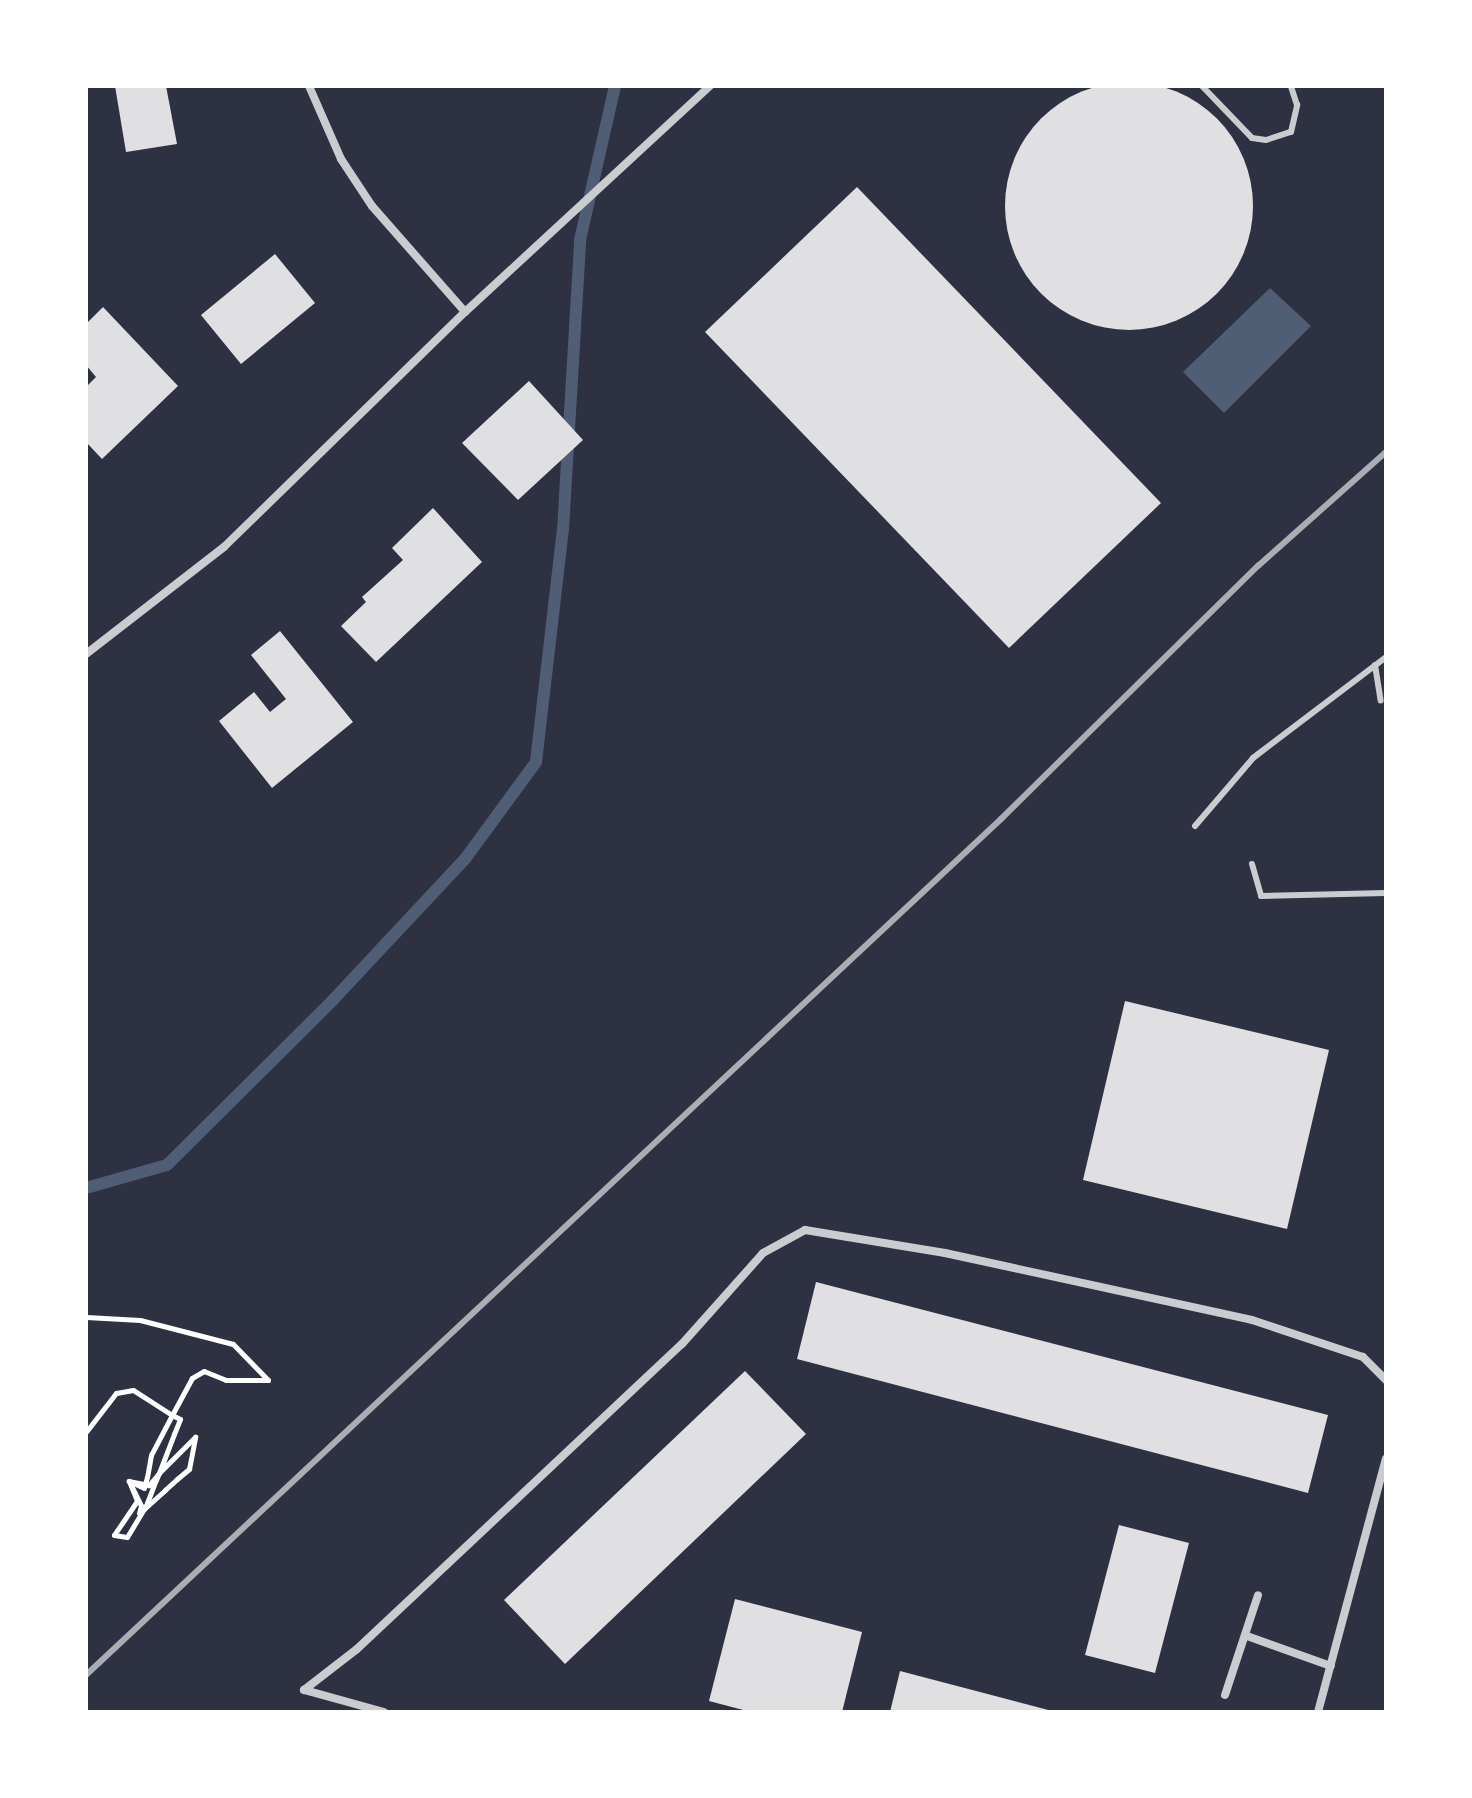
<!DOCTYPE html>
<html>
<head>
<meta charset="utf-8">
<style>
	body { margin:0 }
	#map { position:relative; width:1472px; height:1798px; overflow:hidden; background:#2d3142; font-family:"Noto Sans",sans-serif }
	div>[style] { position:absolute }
	.water>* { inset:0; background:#4f5d75 }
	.stream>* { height:12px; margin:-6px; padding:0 6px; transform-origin:6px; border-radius:6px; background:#4f5d75 }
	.building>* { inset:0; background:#e0e0e3 }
	.round { border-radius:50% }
	.path>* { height:5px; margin:-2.5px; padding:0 2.5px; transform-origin:2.5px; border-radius:2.5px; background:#fff }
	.service>* { height:6px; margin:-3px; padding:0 3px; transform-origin:3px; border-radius:3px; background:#caccd0 }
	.minor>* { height:8px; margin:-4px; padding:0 4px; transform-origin:4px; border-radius:4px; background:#caccd0 }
	.rail>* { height:6px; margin:-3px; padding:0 3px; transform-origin:3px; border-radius:3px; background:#abadb3 }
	span { translate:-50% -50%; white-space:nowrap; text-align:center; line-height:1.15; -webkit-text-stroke:7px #fff; paint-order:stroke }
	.frame { position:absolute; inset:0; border:88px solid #fff; pointer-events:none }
</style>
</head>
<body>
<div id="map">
	<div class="water">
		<div style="clip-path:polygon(1270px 288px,1311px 326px,1224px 413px,1183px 372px)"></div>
	</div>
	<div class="stream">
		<div style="left:86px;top:1188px;width:84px;rotate:-15.9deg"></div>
		<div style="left:167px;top:1165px;width:233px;rotate:-44.8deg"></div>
		<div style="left:332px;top:1001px;width:195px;rotate:-46.9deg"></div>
		<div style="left:465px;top:859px;width:120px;rotate:-53.8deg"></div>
		<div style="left:536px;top:762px;width:234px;rotate:-83.4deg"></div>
		<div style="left:563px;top:530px;width:290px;rotate:-86.6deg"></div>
		<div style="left:580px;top:240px;width:158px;rotate:-77.2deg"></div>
	</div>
	<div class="building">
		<div class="round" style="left:1005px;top:82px;width:248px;height:248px"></div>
		<div style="clip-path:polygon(115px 86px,166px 86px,177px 144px,126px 152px)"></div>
		<div style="clip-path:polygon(857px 187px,1161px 503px,1009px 648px,705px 332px)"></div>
		<div style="clip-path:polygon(275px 254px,315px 303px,241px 364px,201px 315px)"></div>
		<div style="clip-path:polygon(103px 307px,178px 386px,102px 459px,86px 442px,86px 387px,96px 377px,86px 365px,86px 324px)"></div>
		<div style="clip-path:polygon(529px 381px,583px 440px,518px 500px,462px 443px)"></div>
		<div style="clip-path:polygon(433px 508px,482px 562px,376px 662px,341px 626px,366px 602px,362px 597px,403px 560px,392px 548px)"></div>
		<div style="clip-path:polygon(280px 631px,353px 722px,272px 788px,219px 721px,254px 692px,270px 712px,286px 699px,251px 655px)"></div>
		<div style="clip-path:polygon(1125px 1001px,1329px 1050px,1287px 1229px,1083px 1180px)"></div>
		<div style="clip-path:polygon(816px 1282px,1328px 1415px,1308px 1493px,797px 1359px)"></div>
		<div style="clip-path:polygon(745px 1371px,806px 1434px,565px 1664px,504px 1600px)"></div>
		<div style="clip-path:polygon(1119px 1525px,1189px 1543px,1155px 1673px,1085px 1655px)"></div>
		<div style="clip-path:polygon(735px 1599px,862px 1632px,842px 1712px,751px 1712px,709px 1701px)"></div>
		<div style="clip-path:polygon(900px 1671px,1052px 1711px,1052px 1712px,890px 1712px)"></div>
	</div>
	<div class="path">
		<div style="left:86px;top:1317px;width:54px;rotate:3.2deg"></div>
		<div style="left:140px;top:1320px;width:96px;rotate:14.5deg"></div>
		<div style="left:233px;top:1344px;width:50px;rotate:45.8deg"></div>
		<div style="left:268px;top:1380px;width:42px;rotate:180deg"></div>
		<div style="left:226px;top:1380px;width:24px;rotate:-158deg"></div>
		<div style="left:204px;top:1371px;width:14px;rotate:150deg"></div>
		<div style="left:192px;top:1378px;width:42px;rotate:118.4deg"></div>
		<div style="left:172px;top:1415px;width:45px;rotate:117.7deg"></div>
		<div style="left:151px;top:1455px;width:22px;rotate:100deg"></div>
		<div style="left:147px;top:1477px;width:11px;rotate:105deg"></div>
		<div style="left:144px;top:1488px;width:17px;rotate:-155deg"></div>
		<div style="left:129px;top:1481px;width:28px;rotate:64deg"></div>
		<div style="left:141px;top:1506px;width:7px;rotate:106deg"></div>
		<div style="left:139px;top:1513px;width:6px;rotate:-39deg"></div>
		<div style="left:144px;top:1509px;width:28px;rotate:-42deg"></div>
		<div style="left:165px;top:1490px;width:1px;rotate:-45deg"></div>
		<div style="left:166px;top:1489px;width:15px;rotate:-42deg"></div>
		<div style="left:177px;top:1479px;width:16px;rotate:-40deg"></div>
		<div style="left:189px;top:1469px;width:33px;rotate:-79deg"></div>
		<div style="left:195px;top:1437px;width:51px;rotate:135deg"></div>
		<div style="left:159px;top:1473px;width:16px;rotate:130deg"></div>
		<div style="left:149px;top:1485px;width:20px;rotate:-169deg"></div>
		<div style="left:129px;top:1481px;width:22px;rotate:68deg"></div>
		<div style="left:137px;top:1501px;width:41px;rotate:124.1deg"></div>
		<div style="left:114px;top:1535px;width:13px;rotate:9deg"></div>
		<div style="left:127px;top:1537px;width:33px;rotate:-59deg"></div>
		<div style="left:144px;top:1509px;width:7px;rotate:-63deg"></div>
		<div style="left:147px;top:1503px;width:25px;rotate:-69deg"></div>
		<div style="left:156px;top:1480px;width:8px;rotate:-67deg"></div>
		<div style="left:159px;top:1473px;width:42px;rotate:-69deg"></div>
		<div style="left:174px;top:1434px;width:16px;rotate:-68deg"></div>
		<div style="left:180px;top:1419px;width:9px;rotate:-153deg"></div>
		<div style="left:172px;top:1415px;width:46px;rotate:-147.3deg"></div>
		<div style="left:133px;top:1390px;width:17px;rotate:170deg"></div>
		<div style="left:116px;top:1393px;width:49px;rotate:127.6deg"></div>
	</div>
	<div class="service">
		<div style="left:1202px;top:86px;width:72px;rotate:46.1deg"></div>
		<div style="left:1252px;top:138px;width:14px;rotate:8deg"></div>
		<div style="left:1266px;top:140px;width:26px;rotate:-18deg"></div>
		<div style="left:1291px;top:132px;width:28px;rotate:-77deg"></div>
		<div style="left:1297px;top:105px;width:20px;rotate:-108deg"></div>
		<div style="left:1375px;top:665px;width:36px;rotate:81deg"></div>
		<div style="left:1195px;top:826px;width:89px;rotate:-49.5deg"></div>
		<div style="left:1253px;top:758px;width:167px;rotate:-37.2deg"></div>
		<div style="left:1252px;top:864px;width:33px;rotate:74deg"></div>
		<div style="left:1261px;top:896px;width:125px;rotate:-1.4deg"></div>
	</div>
	<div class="minor">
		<div style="left:309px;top:86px;width:80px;rotate:66.3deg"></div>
		<div style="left:341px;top:159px;width:56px;rotate:56.6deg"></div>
		<div style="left:372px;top:206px;width:141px;rotate:48.7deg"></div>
		<div style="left:86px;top:654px;width:175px;rotate:-37.8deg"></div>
		<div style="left:224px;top:547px;width:337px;rotate:-44.3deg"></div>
		<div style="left:465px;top:312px;width:333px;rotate:-42.7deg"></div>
		<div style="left:1247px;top:1636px;width:89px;rotate:19.7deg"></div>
		<div style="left:1225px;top:1695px;width:105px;rotate:-71.7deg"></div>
		<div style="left:384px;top:1712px;width:83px;rotate:-164.6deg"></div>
		<div style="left:304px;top:1690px;width:67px;rotate:-37.7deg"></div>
		<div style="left:357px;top:1649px;width:446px;rotate:-43.2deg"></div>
		<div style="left:682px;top:1344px;width:122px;rotate:-48.3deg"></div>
		<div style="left:763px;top:1253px;width:48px;rotate:-28.7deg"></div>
		<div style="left:805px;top:1230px;width:142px;rotate:9.3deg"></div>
		<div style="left:945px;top:1253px;width:314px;rotate:12.3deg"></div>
		<div style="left:1252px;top:1320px;width:117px;rotate:18.4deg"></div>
		<div style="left:1363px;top:1357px;width:33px;rotate:45deg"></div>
		<div style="left:1318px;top:1712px;width:262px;rotate:-75deg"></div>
	</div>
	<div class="rail">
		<div style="left:86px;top:1675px;width:1253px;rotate:-43.09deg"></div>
		<div style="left:1001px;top:819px;width:361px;rotate:-44.6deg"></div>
		<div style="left:1258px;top:566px;width:171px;rotate:-41.7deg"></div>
	</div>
	<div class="frame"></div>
</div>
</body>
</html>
